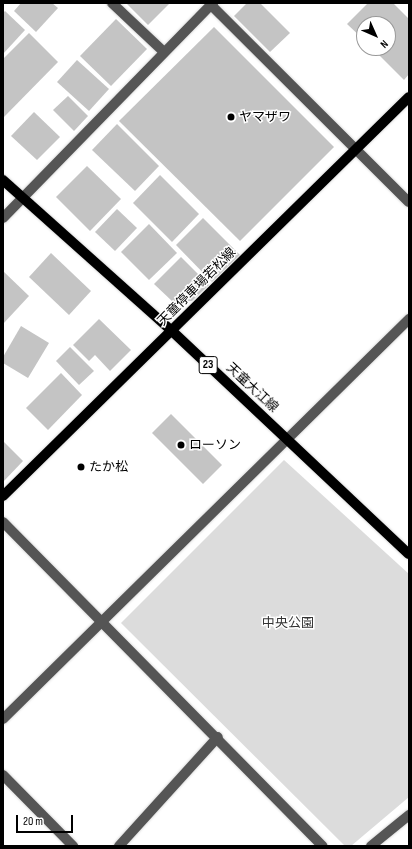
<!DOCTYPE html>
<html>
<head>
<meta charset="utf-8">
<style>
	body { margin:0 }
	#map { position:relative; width:412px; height:849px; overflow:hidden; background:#fff; font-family:"Sofia Sans Condensed","Noto Sans JP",sans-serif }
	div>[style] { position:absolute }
	.green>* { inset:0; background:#dcdcdc }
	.building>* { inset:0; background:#c4c4c4 }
	.roads { filter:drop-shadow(0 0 1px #dbdbdb) drop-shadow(0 0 1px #dbdbdb) }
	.minor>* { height:10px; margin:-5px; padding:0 5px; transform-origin:5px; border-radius:5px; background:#555 }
	.major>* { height:10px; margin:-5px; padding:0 5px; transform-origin:5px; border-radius:5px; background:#000 }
	.dots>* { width:11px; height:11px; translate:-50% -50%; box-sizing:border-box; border:2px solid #fff; border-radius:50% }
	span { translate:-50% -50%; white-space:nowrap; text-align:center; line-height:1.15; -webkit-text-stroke:3px #fff; paint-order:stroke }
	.shield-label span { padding:1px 3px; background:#fff; border:1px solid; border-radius:3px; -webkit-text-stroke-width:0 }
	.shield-label { font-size:12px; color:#000; font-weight:700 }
	.poi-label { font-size:13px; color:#000 }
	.left { translate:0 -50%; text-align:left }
	.street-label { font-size:13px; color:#000 }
	.park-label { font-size:13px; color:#333 }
	.frame { position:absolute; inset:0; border:4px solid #000; pointer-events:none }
	.north { position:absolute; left:356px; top:16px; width:40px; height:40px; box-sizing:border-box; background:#fff; border:1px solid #999; border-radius:50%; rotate:135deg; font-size:11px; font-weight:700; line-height:16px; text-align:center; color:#000 }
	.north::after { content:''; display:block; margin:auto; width:14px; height:18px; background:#000; clip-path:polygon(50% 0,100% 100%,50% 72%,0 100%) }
	.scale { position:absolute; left:16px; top:815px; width:57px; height:18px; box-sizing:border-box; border:2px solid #000; border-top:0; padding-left:5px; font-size:12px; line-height:14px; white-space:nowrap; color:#000; -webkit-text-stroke:3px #fff; paint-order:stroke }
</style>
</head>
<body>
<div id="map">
	<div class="green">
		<div style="clip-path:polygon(284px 460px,409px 574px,409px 797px,351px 846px,345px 846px,121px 623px)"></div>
	</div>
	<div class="building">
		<div style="clip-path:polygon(21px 3px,52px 3px,58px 8px,36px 32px,14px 11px)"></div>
		<div style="clip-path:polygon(126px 3px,170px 3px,148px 25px)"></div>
		<div style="clip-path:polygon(247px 3px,260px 3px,290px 33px,270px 52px,234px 16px)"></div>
		<div style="clip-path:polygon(368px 3px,393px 3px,409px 19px,409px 74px,404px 80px,372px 48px,388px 48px,388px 24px,364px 24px,364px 40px,347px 24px)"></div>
		<div style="clip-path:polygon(5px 11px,25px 30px,3px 54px,3px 13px)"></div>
		<div style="clip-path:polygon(116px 19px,147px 49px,111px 86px,80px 56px)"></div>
		<div style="clip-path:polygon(214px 27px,334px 147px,240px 241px,119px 121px)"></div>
		<div style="clip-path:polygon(29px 33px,58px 62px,3px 118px,3px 59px)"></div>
		<div style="clip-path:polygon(77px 60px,109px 89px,89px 111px,57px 82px)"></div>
		<div style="clip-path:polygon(68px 96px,88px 116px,74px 131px,53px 110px)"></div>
		<div style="clip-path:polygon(34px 112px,60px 137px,37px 160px,11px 136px)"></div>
		<div style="clip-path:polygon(117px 124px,159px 166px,135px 191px,92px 150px)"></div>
		<div style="clip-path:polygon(87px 166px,121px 199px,90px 231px,56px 197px)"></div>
		<div style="clip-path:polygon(160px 175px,199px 214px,172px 242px,133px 203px)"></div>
		<div style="clip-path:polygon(117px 209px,137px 228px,115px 251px,95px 232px)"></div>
		<div style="clip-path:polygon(203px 218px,240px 255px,212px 282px,176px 245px)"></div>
		<div style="clip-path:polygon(149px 224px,177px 253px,149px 280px,121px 252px)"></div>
		<div style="clip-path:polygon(51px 253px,91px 291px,69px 315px,29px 277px)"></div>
		<div style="clip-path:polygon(181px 257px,209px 285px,192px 301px,173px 302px,154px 284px)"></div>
		<div style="clip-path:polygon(3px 271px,29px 296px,3px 324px)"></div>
		<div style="clip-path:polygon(99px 319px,131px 350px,110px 371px,95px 355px,89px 361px,73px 345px)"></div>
		<div style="clip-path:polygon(21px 326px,49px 343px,28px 378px,3px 363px,3px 357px)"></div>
		<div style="clip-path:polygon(70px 347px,94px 371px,79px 385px,56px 361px)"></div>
		<div style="clip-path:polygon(61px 373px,82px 395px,48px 430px,26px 408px)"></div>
		<div style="clip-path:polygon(171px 414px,222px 465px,203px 484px,152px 433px)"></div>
		<div style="clip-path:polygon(3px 441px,23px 461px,3px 482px)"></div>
	</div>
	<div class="roads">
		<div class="minor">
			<div style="left:112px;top:3px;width:71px;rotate:43.3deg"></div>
			<div style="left:211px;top:5px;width:279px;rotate:44.9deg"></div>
			<div style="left:3px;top:218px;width:301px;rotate:-45.7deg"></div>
			<div style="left:3px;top:522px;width:455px;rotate:45.4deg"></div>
			<div style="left:3px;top:719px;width:570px;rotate:-44.57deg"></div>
			<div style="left:3px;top:775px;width:100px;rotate:45.4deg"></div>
			<div style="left:119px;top:846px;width:147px;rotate:-47.8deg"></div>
			<div style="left:371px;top:846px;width:49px;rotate:-39.2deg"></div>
		</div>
		<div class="major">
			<div style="left:3px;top:180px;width:227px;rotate:41.8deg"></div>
			<div style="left:172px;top:331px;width:325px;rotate:43.3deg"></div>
			<div style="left:3px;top:496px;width:569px;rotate:-44.5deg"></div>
		</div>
	</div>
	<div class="dots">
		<div style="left:231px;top:117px;background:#000"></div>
		<div style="left:181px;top:445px;background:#000"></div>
		<div style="left:81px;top:467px;background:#000"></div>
	</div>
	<div class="shield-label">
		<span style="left:208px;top:365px">23</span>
	</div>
	<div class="poi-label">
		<span class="left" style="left:239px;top:117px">ヤマザワ</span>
		<span class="left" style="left:189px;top:445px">ローソン</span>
		<span class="left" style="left:89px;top:467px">たか松</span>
	</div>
	<div class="street-label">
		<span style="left:197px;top:287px;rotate:-45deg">天童停車場若松線</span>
		<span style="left:252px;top:388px;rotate:43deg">天童大江線</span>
	</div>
	<div class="park-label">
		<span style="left:288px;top:623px">中央公園</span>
	</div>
	<div class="frame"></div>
	<div class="north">N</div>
	<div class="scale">20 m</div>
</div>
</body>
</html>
